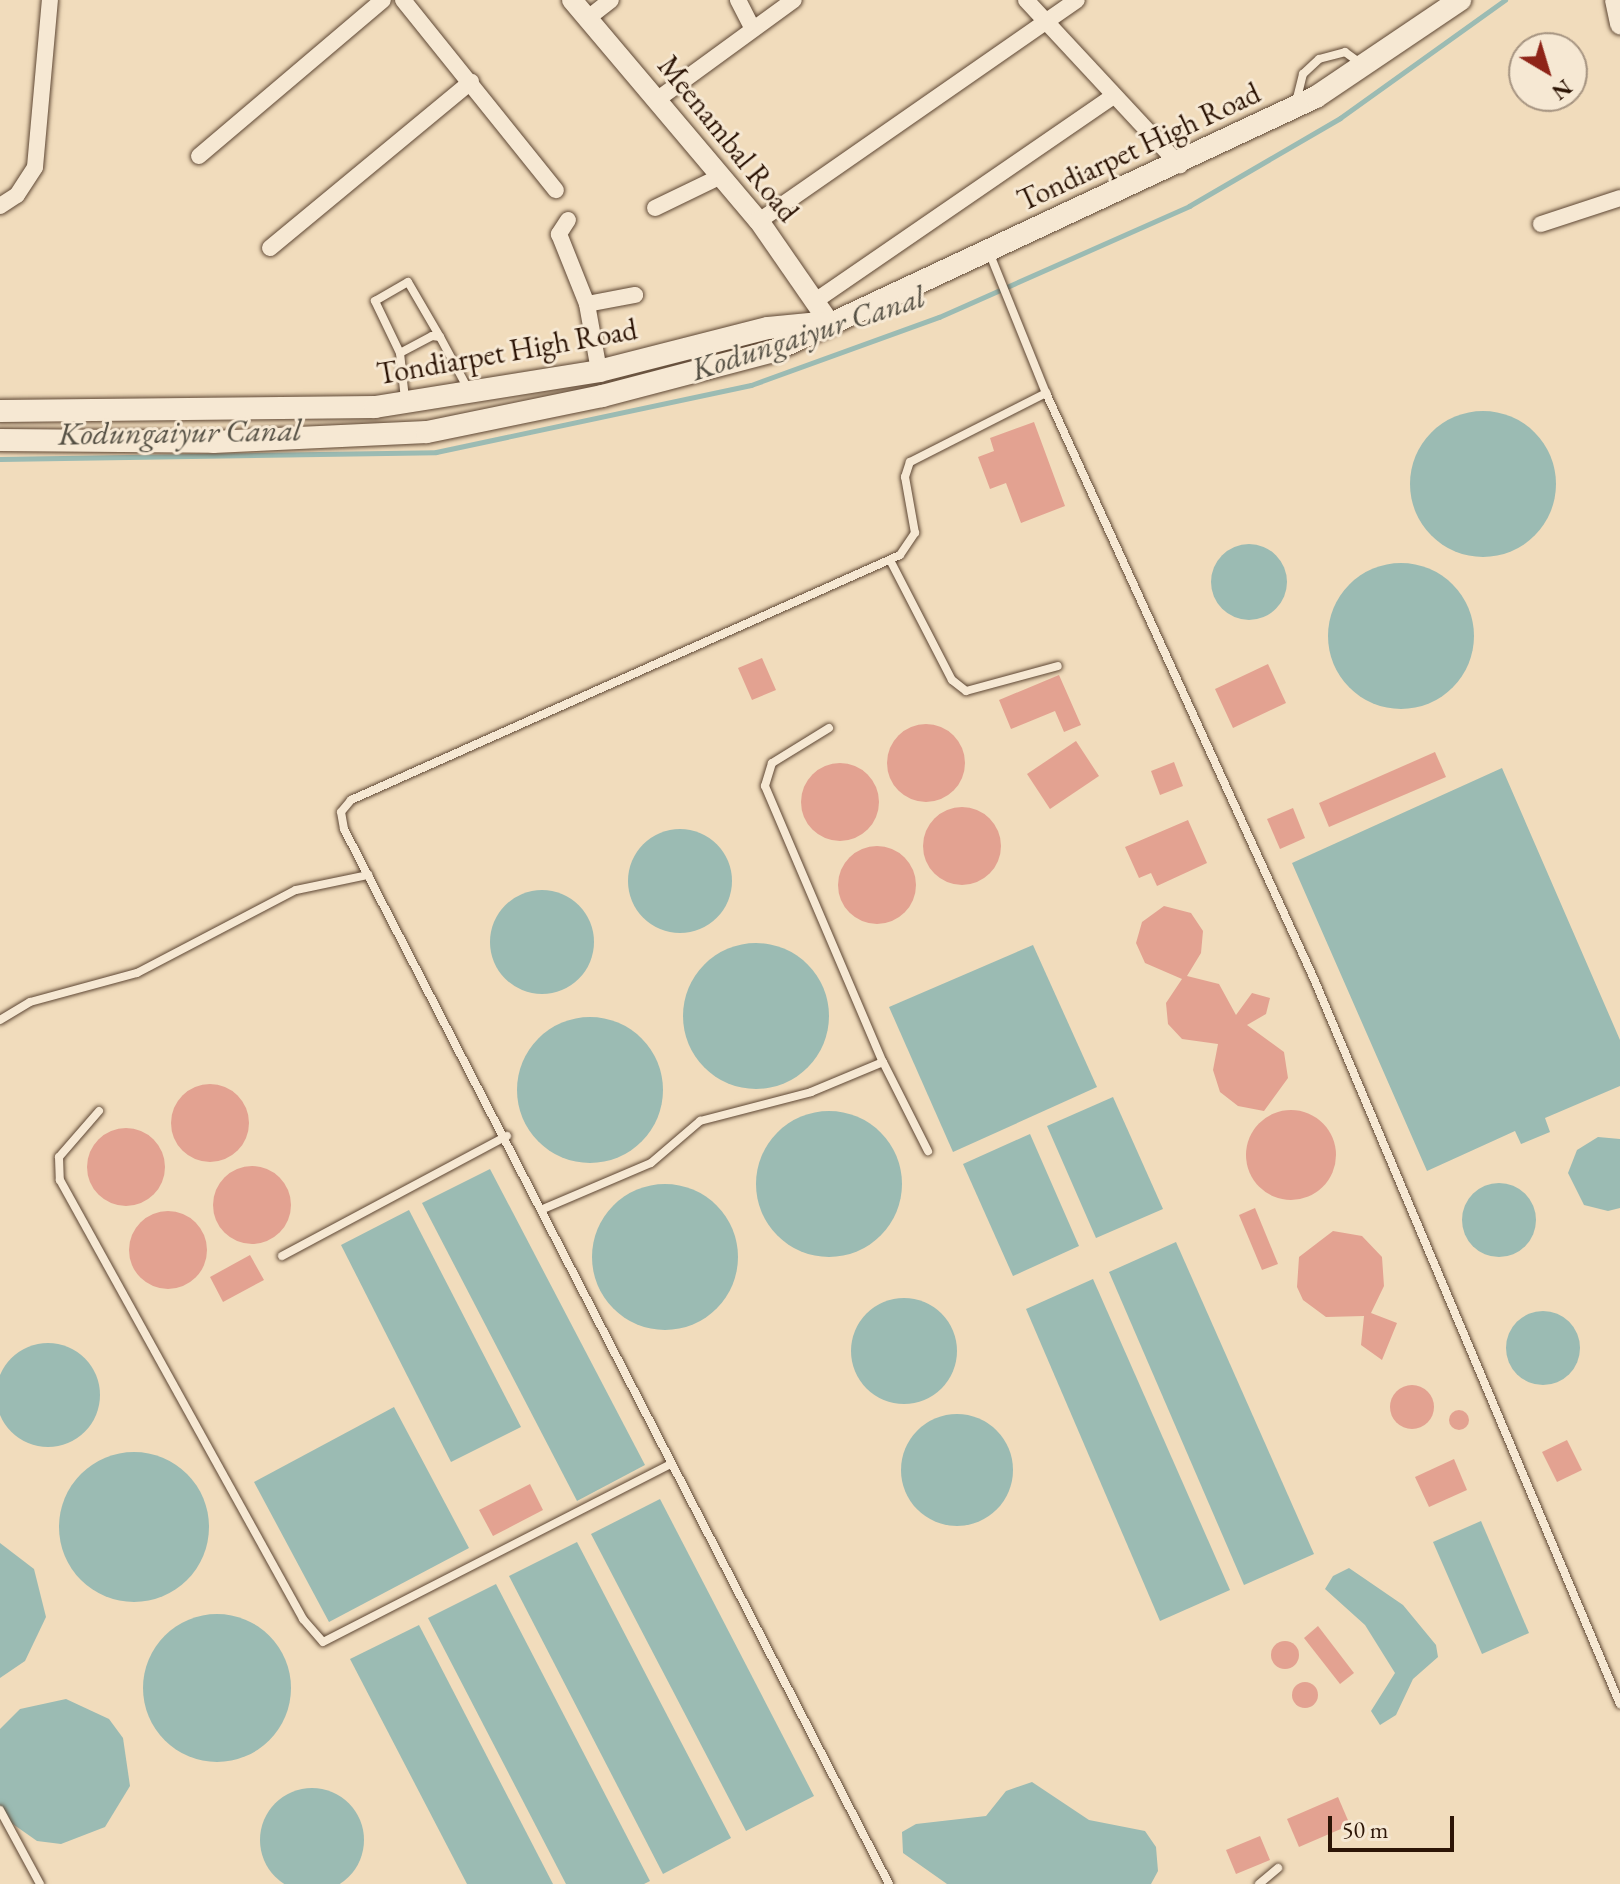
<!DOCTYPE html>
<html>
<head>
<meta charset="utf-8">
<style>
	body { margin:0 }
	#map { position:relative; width:1620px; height:1884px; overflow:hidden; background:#f1dcbc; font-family:"EB Garamond",serif }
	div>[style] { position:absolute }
	.water>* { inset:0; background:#9bbbb3 }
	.round { border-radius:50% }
	.stream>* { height:5px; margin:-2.5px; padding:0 2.5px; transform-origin:2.5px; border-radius:2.5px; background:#9bbbb3 }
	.building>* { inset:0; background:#e3a291 }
	.roads { filter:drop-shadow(0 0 2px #5e4734) drop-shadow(0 0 2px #5e4734) }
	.service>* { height:8px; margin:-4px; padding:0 4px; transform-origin:4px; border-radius:4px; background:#f6e8d3 }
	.minor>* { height:16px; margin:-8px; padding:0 8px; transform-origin:8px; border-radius:8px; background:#f6e8d3 }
	.tertiary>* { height:20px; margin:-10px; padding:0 10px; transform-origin:10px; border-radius:10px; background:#f6e8d3 }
	.secondary>* { height:22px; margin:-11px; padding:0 11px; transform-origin:11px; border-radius:11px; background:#f6e8d3 }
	span { translate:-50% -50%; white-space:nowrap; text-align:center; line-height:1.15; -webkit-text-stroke:6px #f6e8d3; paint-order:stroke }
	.street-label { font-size:30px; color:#2d1506 }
	.water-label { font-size:32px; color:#544f43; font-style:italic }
	.north { position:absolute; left:1508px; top:32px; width:80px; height:80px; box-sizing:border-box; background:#f6e8d3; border:2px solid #a69481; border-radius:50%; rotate:142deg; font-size:22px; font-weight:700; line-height:32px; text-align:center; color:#2d1506 }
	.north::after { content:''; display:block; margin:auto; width:28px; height:36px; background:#8f2418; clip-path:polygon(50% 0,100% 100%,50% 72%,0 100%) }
	.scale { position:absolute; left:1328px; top:1816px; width:126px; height:36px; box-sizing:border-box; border:4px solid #2d1506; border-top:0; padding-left:10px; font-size:24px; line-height:28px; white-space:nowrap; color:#2d1506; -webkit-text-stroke:6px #f6e8d3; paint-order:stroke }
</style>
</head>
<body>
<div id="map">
	<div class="water">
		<div class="round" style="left:1410px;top:411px;width:146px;height:146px"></div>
		<div class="round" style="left:1211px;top:544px;width:76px;height:76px"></div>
		<div class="round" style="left:1328px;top:563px;width:146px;height:146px"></div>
		<div style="clip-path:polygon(1502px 768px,1620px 1040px,1620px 1086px,1545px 1118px,1550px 1132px,1521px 1144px,1515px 1131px,1427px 1171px,1292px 863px)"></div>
		<div class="round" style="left:628px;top:829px;width:104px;height:104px"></div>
		<div class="round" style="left:490px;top:890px;width:104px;height:104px"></div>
		<div class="round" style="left:683px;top:943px;width:146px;height:146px"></div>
		<div style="clip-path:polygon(1033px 945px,1097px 1087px,953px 1152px,889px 1007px)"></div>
		<div class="round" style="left:517px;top:1017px;width:146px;height:146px"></div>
		<div style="clip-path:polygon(1113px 1097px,1163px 1209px,1096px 1238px,1047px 1126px)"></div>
		<div class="round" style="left:756px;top:1111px;width:146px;height:146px"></div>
		<div style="clip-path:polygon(1030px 1134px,1079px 1246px,1013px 1276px,963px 1164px)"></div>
		<div style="clip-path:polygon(1598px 1137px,1620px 1139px,1620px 1208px,1608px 1211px,1584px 1205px,1568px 1173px,1577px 1150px)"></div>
		<div style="clip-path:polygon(490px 1169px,645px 1465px,577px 1501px,422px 1203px)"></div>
		<div class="round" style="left:1462px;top:1183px;width:74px;height:74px"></div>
		<div class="round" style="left:592px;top:1184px;width:146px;height:146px"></div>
		<div style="clip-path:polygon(409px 1210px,521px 1427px,451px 1462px,341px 1245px)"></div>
		<div style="clip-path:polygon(1176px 1242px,1314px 1554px,1244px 1585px,1109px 1272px)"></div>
		<div style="clip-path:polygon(1093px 1279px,1230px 1590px,1160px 1621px,1026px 1309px)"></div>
		<div class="round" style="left:851px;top:1298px;width:106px;height:106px"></div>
		<div class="round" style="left:1506px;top:1311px;width:74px;height:74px"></div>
		<div class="round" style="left:-4px;top:1343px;width:104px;height:104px"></div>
		<div style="clip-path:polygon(394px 1407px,469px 1548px,329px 1622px,254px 1482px)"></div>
		<div class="round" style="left:901px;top:1414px;width:112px;height:112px"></div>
		<div class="round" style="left:59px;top:1452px;width:150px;height:150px"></div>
		<div style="clip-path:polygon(660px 1499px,814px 1796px,746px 1831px,591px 1534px)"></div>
		<div style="clip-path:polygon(1481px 1521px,1529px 1633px,1482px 1654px,1433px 1542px)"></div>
		<div style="clip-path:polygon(577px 1542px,731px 1838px,663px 1874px,509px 1576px)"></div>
		<div style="clip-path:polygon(0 1543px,34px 1569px,46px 1617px,25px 1661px,0 1678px)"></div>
		<div style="clip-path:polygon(1349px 1568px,1403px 1605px,1436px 1645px,1438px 1657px,1413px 1679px,1396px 1715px,1380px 1725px,1371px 1711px,1395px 1673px,1365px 1625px,1325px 1589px,1333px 1576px)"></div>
		<div style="clip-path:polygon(496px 1584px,650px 1881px,644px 1884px,566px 1884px,428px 1618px)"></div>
		<div class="round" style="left:143px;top:1614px;width:148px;height:148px"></div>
		<div style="clip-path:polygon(419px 1625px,553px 1884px,467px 1884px,350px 1659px)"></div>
		<div style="clip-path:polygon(66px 1699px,109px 1719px,123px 1738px,130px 1786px,105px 1827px,61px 1844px,37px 1841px,0 1815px,0 1729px,20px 1709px)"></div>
		<div style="clip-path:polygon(1032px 1782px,1089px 1820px,1145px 1831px,1156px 1847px,1158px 1871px,1151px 1884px,947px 1884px,903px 1853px,902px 1832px,916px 1824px,986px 1816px,1006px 1791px)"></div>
		<div class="round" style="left:260px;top:1788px;width:104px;height:104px"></div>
	</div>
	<div class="stream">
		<div style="left:0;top:459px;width:436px;rotate:-0.9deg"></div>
		<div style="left:436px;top:452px;width:322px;rotate:-12deg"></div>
		<div style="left:751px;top:385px;width:200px;rotate:-19.9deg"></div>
		<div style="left:939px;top:317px;width:274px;rotate:-23.9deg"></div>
		<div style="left:1189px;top:206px;width:175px;rotate:-30.2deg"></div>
		<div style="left:1340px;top:118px;width:203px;rotate:-35.6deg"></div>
	</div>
	<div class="building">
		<div style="clip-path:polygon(1034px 422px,1065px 506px,1021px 523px,1006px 483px,990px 489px,978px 457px,994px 451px,990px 438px)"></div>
		<div style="clip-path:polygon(762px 658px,776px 690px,752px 700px,738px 668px)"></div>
		<div style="clip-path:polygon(1268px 664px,1286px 703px,1233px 728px,1215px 689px)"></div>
		<div style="clip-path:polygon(1059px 675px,1081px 725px,1064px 732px,1055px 711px,1011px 729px,999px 700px)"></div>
		<div class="round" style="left:887px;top:724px;width:78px;height:78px"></div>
		<div style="clip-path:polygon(1076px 741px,1099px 776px,1050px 809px,1027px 774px)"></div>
		<div style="clip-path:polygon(1435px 752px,1446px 777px,1329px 827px,1319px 803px)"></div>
		<div style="clip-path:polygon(1174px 762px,1183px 786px,1160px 795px,1151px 771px)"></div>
		<div class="round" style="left:801px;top:763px;width:78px;height:78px"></div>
		<div class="round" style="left:923px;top:807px;width:78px;height:78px"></div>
		<div style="clip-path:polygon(1293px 808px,1305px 838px,1280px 849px,1267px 819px)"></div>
		<div style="clip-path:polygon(1188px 820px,1207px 863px,1157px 886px,1151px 873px,1139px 878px,1125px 847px)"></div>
		<div class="round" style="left:838px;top:846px;width:78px;height:78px"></div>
		<div style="clip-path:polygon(1164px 906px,1191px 913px,1203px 931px,1201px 953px,1187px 976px,1219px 984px,1236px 1015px,1252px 993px,1270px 998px,1266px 1014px,1247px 1025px,1284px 1052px,1288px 1078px,1264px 1111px,1238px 1106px,1220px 1092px,1213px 1070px,1218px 1044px,1182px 1039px,1168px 1024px,1166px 1003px,1182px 979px,1145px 963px,1136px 943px,1142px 922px)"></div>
		<div class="round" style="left:171px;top:1084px;width:78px;height:78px"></div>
		<div class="round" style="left:1246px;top:1110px;width:90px;height:90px"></div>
		<div class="round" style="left:87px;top:1128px;width:78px;height:78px"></div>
		<div class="round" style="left:213px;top:1166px;width:78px;height:78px"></div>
		<div style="clip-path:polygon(1255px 1208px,1278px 1264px,1262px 1270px,1239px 1215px)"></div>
		<div class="round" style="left:129px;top:1211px;width:78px;height:78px"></div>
		<div style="clip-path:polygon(1333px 1231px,1362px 1236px,1382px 1257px,1384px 1286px,1371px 1313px,1397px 1323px,1382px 1360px,1361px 1345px,1364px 1316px,1326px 1317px,1303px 1300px,1297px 1287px,1299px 1257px)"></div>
		<div style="clip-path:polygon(250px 1255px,264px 1280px,223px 1302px,210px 1277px)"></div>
		<div class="round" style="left:1390px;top:1385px;width:44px;height:44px"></div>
		<div class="round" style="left:1449px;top:1410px;width:20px;height:20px"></div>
		<div style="clip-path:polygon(1567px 1440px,1582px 1470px,1557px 1482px,1542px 1452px)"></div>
		<div style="clip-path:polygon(1454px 1459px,1467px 1490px,1429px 1507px,1415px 1477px)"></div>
		<div style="clip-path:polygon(530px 1484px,543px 1510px,493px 1536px,479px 1510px)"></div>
		<div style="clip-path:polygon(1318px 1626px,1354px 1673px,1340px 1684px,1304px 1638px)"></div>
		<div class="round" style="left:1271px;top:1641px;width:28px;height:28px"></div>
		<div class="round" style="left:1292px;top:1682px;width:26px;height:26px"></div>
		<div style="clip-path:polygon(1338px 1797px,1350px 1825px,1299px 1847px,1287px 1819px)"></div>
		<div style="clip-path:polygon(1260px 1836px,1270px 1860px,1236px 1874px,1226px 1850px)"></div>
	</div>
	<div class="roads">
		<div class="service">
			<div style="left:1296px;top:102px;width:29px;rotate:-76deg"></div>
			<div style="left:1303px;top:74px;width:22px;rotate:-43deg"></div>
			<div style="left:1319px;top:59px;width:27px;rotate:-15deg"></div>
			<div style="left:1345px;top:52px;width:19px;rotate:36deg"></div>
			<div style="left:989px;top:252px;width:152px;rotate:68deg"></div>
			<div style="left:1046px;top:393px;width:644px;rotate:65.42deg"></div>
			<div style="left:1314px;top:979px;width:787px;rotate:67.12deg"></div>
			<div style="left:400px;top:353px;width:58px;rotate:-115.7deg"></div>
			<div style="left:375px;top:301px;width:38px;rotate:-30deg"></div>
			<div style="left:408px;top:282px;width:64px;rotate:59.8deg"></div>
			<div style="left:405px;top:399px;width:46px;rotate:-96.2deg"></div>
			<div style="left:400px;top:353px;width:36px;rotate:-28deg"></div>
			<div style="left:432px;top:336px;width:8px;rotate:7deg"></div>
			<div style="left:440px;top:337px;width:59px;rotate:61.7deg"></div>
			<div style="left:890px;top:560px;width:135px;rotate:62.7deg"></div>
			<div style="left:952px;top:680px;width:18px;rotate:38deg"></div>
			<div style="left:966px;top:691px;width:95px;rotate:-15.2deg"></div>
			<div style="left:829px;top:728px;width:67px;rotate:148.4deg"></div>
			<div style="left:772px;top:763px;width:24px;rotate:107deg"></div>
			<div style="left:765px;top:786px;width:300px;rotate:66.9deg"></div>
			<div style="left:0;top:1020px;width:35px;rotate:-31deg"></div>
			<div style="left:30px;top:1002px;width:111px;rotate:-15.2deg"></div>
			<div style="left:137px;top:973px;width:179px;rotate:-27.6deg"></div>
			<div style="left:296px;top:890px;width:74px;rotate:-11.8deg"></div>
			<div style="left:99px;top:1111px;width:61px;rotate:131deg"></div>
			<div style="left:59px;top:1157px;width:23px;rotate:88deg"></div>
			<div style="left:60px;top:1180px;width:502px;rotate:61.03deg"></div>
			<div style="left:303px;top:1619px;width:30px;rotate:49deg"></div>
			<div style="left:323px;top:1642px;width:389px;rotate:-27.1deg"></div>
			<div style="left:543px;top:1209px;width:117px;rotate:-23.1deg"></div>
			<div style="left:651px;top:1163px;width:65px;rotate:-40.6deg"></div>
			<div style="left:700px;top:1121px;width:115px;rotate:-14.6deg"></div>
			<div style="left:811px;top:1092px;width:78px;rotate:-22.6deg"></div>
			<div style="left:883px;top:1062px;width:100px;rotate:63.2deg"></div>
			<div style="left:282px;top:1256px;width:255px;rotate:-28.1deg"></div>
			<div style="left:0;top:1810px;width:84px;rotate:61.6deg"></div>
			<div style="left:889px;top:1884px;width:1187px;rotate:-117.32deg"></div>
			<div style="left:344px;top:829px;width:17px;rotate:-100deg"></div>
			<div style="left:341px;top:812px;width:16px;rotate:-50deg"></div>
			<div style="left:351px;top:800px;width:601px;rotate:-24.05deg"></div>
			<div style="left:900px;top:555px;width:27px;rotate:-56deg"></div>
			<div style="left:915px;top:533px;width:57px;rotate:-100.1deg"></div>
			<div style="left:905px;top:477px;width:16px;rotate:-72deg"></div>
			<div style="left:910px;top:462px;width:153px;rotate:-26.9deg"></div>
			<div style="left:1259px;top:1884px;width:25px;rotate:-40deg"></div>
		</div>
		<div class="minor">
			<div style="left:403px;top:0;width:244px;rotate:51.2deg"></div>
			<div style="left:738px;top:0;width:30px;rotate:63deg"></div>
			<div style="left:1026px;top:0;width:226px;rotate:47.1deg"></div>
			<div style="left:588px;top:18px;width:29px;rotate:-38deg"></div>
			<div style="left:658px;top:99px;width:168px;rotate:-36.1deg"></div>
			<div style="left:199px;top:156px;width:241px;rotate:-40.3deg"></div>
			<div style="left:0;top:206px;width:20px;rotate:-33deg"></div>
			<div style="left:17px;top:195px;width:33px;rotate:-57deg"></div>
			<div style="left:35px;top:167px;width:168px;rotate:-84.9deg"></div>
			<div style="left:655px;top:208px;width:71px;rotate:-25.8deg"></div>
			<div style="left:568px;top:220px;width:17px;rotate:123deg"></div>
			<div style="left:559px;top:234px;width:75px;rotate:68.2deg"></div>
			<div style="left:587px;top:304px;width:68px;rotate:79.8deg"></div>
			<div style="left:759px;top:221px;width:387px;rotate:-34.8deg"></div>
			<div style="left:1541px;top:224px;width:83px;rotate:-18.2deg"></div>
			<div style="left:270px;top:248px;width:261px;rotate:-39.6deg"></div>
			<div style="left:818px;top:299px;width:357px;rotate:-34.5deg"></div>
			<div style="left:587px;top:304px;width:49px;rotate:-10.6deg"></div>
		</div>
		<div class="tertiary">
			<div style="left:572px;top:0;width:289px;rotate:49.8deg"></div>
			<div style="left:759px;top:221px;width:123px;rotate:55.3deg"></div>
			<div style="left:1615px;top:0;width:25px;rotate:78deg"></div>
		</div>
		<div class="secondary">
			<div style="left:0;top:411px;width:375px;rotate:-0.6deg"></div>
			<div style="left:375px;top:407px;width:227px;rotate:-9.1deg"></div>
			<div style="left:599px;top:371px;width:174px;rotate:-14.3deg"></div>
			<div style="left:768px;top:328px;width:52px;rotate:-5.5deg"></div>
			<div style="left:0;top:440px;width:213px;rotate:0.5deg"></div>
			<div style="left:213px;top:442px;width:214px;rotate:-2.7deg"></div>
			<div style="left:427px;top:432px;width:179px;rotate:-11.6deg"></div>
			<div style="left:602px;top:396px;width:177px;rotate:-14.7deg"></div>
			<div style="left:773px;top:351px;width:599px;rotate:-25.07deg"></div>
			<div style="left:1316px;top:97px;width:174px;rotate:-34deg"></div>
		</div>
	</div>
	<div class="street-label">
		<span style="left:728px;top:139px;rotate:51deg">Meenambal Road</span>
		<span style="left:1139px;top:147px;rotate:-25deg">Tondiarpet High Road</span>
		<span style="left:507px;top:352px;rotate:-10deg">Tondiarpet High Road</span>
	</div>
	<div class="water-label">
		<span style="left:808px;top:333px;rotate:-18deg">Kodungaiyur Canal</span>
		<span style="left:180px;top:432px;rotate:-1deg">Kodungaiyur Canal</span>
	</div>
	<div class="north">N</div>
	<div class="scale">50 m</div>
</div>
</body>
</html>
